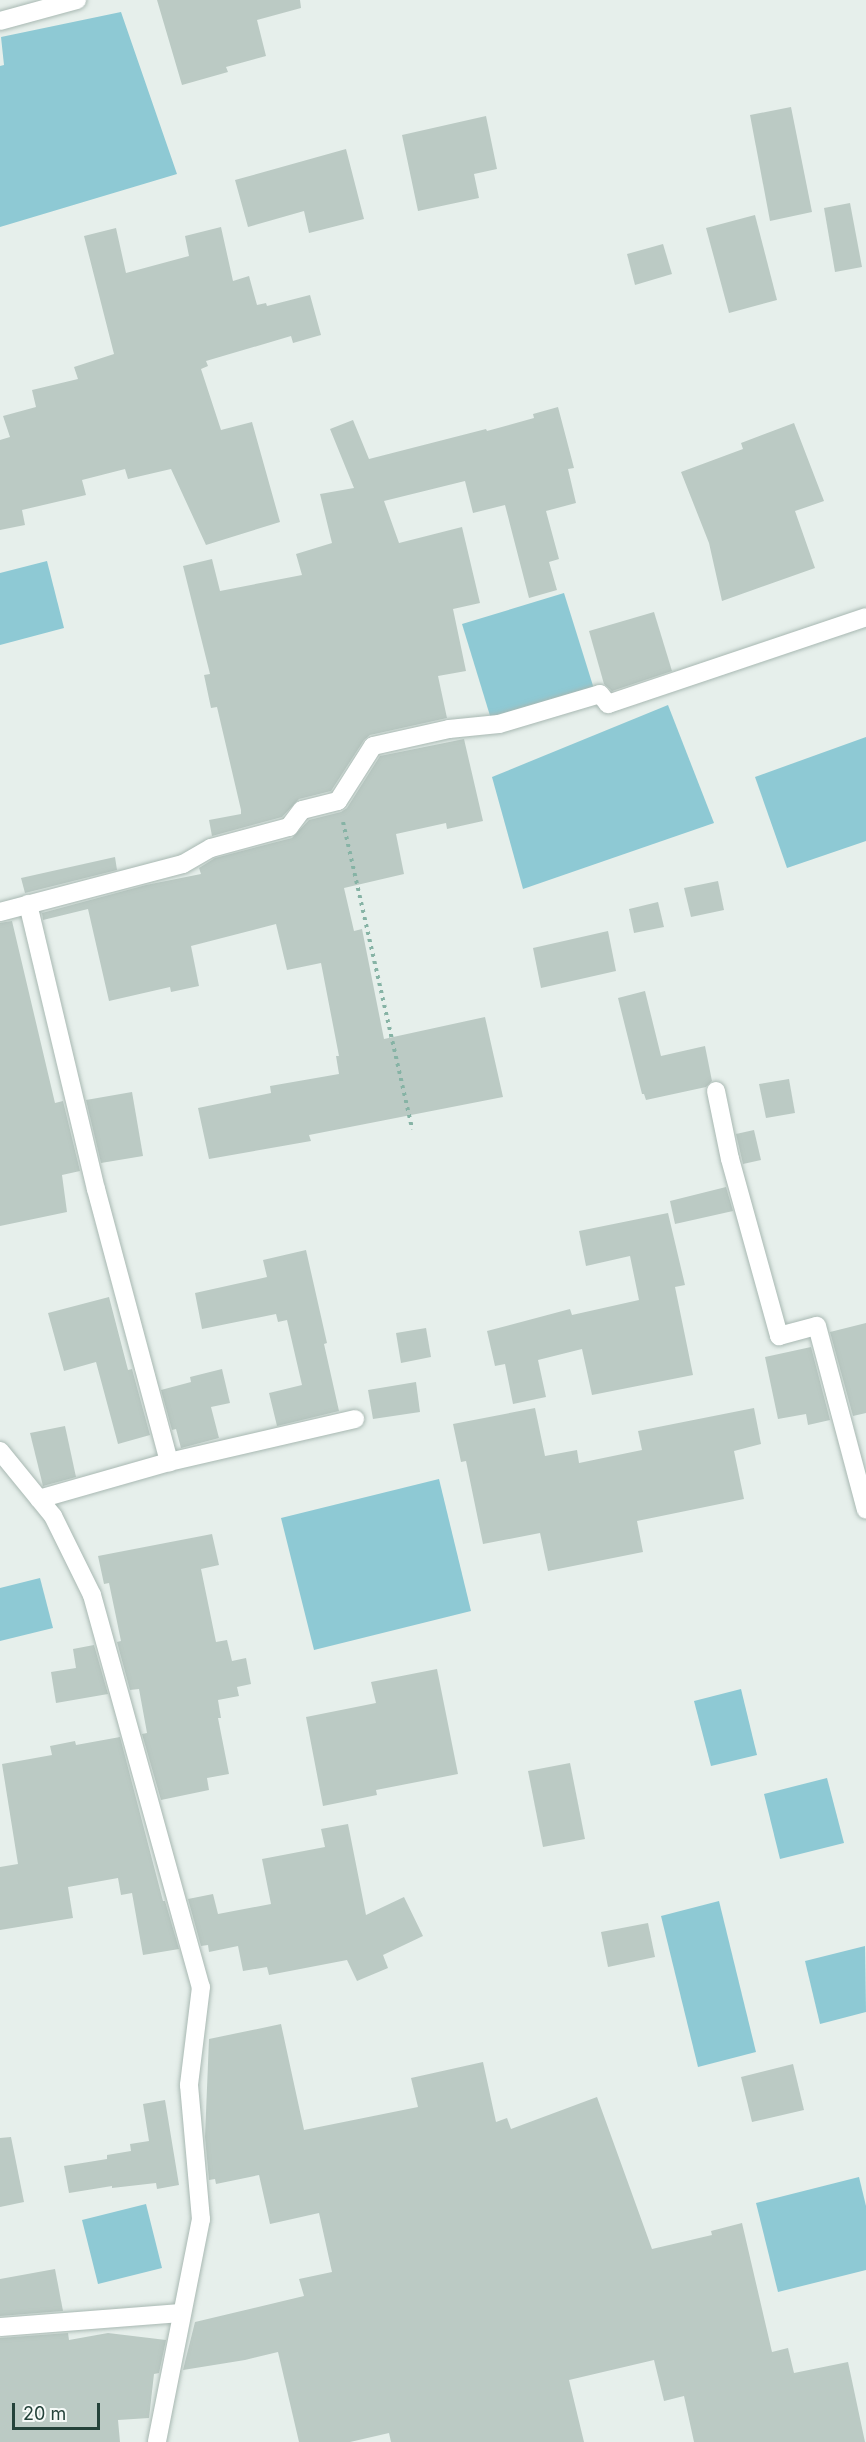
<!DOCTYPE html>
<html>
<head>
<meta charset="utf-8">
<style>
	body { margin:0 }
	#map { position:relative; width:866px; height:2442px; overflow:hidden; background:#e6efeb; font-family:Inter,sans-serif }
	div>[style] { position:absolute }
	.water>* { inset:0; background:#8ec9d4 }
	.building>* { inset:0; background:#bbcac4 }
	.path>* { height:4px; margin-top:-2px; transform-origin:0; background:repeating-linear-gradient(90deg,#86b3a5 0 3px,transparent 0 7.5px) }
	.roads { filter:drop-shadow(0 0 2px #a8b8b2) drop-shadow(0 0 2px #a8b8b2) }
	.minor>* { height:18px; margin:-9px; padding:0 9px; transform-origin:9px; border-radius:9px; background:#fff }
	span { translate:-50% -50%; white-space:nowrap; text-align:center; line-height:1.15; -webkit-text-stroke:6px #f7fbf9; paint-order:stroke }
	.scale { position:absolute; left:12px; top:2403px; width:88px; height:27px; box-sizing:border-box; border:3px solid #24423a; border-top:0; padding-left:8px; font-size:18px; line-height:21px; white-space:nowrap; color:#24423a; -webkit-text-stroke:4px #f7fbf9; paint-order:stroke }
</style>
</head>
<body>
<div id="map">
	<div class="water">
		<div style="clip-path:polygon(121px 12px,177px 174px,0 227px,0 66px,4px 65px,1px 37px)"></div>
		<div style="clip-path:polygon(47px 561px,64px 628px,0 645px,0 573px)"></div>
		<div style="clip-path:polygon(564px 593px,594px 689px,491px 719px,462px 624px)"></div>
		<div style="clip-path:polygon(668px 705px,714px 823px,523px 889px,492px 777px)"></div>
		<div style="clip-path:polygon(866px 737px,866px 841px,787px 868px,755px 777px)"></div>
		<div style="clip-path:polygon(439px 1479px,471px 1611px,314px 1650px,281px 1518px)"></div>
		<div style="clip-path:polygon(40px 1578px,53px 1628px,0 1641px,0 1588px)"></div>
		<div style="clip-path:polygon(741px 1689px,757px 1755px,711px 1766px,694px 1701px)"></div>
		<div style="clip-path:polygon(827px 1778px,844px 1843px,780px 1859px,764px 1794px)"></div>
		<div style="clip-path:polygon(719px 1901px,756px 2052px,698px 2067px,661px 1916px)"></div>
		<div style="clip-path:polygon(865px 1946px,866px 2012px,820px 2024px,805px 1961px)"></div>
		<div style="clip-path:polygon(859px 2177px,866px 2206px,866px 2270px,778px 2292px,756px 2203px)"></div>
		<div style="clip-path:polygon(146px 2204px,162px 2268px,98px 2284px,82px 2220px)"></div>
	</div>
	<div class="building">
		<div style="clip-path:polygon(157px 0,300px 0,301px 8px,257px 20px,266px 56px,226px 67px,228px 72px,182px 85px)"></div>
		<div style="clip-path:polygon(791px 107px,812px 212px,770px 221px,750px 115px)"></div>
		<div style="clip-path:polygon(486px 116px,497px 169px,474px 174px,479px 198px,418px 211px,402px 135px)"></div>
		<div style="clip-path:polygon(346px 149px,364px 219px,309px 233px,304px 211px,248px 227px,235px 180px)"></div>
		<div style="clip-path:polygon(850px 203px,862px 267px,835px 272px,824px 208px)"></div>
		<div style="clip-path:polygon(755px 215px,777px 300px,729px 313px,706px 228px)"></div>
		<div style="clip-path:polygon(221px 227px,233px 281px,249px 276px,257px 305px,266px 303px,267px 306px,310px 295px,321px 335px,293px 343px,291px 336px,206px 361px,208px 366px,201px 369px,221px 430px,252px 422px,280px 522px,206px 545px,171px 469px,128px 479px,125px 469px,82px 480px,86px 495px,22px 510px,25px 525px,0 530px,0 440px,10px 437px,3px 416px,36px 407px,32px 390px,78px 379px,74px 367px,114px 354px,84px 236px,116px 228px,126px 273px,189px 256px,185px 236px)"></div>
		<div style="clip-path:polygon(663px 244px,672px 274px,635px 285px,627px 254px)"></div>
		<div style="clip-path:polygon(558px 407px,574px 468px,568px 469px,576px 503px,546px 511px,559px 559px,549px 562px,557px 590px,529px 598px,505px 505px,473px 513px,465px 481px,384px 501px,399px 543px,462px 527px,480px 603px,453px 609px,466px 671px,438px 676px,447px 718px,370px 735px,364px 740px,331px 791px,299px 799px,282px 817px,212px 836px,209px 820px,241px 814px,241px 810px,217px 707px,211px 708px,204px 675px,210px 674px,183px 566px,212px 559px,220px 591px,302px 575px,296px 554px,332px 543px,320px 494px,354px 488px,330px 429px,353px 420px,369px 459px,486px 429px,487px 431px,534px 418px,533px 414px)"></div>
		<div style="clip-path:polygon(794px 423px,824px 501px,795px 511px,815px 568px,722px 601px,709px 543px,681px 472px,743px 449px,741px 443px)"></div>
		<div style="clip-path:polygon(654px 612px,672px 671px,612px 691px,604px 684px,589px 631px)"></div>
		<div style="clip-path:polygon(464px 739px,483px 821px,447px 829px,446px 823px,396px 834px,404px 874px,344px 888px,354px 931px,362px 929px,384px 1039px,485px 1017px,503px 1097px,309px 1135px,311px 1141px,209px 1159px,198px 1108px,271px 1093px,270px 1086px,339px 1074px,336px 1056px,339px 1056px,321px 963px,287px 970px,276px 924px,191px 946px,199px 986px,171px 992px,170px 987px,109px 1001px,88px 909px,43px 920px,42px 913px,146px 885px,201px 874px,199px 868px,215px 858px,292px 838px,309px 820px,341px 812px,347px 808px,380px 756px)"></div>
		<div style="clip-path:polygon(115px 857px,117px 870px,25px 893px,21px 878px)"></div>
		<div style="clip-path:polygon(718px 881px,724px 910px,691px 917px,684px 888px)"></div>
		<div style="clip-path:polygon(658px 902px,664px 927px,634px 933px,629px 909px)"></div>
		<div style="clip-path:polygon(12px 921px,55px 1103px,63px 1101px,80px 1171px,62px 1175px,67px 1212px,0 1226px,0 923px)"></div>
		<div style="clip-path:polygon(608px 931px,616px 971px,541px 988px,533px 948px)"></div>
		<div style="clip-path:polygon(645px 991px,661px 1056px,705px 1046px,712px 1081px,706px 1087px,646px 1100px,644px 1094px,642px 1094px,618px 998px)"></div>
		<div style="clip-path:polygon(789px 1079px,795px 1113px,766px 1118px,759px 1084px)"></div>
		<div style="clip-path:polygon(132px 1092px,143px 1156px,101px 1163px,86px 1100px)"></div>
		<div style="clip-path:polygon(754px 1130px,761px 1160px,743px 1164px,736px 1134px)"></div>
		<div style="clip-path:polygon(726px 1187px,733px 1211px,675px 1224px,670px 1201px)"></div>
		<div style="clip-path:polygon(668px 1213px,685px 1285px,675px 1287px,693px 1375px,592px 1395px,582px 1349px,538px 1360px,546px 1397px,513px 1404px,505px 1364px,495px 1366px,487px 1331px,570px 1309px,572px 1315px,639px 1300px,630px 1256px,586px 1266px,579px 1231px)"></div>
		<div style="clip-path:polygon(306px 1250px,327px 1343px,324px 1344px,339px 1411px,277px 1426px,269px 1393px,302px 1385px,287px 1320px,278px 1322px,276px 1314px,202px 1329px,195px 1293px,267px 1277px,263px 1260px)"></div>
		<div style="clip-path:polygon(109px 1297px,128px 1370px,132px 1369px,150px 1435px,118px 1444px,96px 1362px,64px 1371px,48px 1313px)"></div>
		<div style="clip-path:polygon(866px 1323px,866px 1413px,853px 1416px,830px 1332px)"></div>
		<div style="clip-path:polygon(426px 1328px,431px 1357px,401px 1363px,396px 1333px)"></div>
		<div style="clip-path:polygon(811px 1347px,830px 1420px,808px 1425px,806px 1414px,778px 1419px,765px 1357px)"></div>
		<div style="clip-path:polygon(222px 1369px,230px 1403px,211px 1407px,219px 1438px,181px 1448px,176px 1429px,172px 1430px,161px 1390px,191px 1382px,190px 1377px)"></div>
		<div style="clip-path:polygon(416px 1382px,420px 1412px,373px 1419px,368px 1390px)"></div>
		<div style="clip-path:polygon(535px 1408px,545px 1456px,577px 1450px,579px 1463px,642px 1450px,638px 1431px,754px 1408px,761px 1444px,734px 1451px,744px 1499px,637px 1521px,643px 1552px,548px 1571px,540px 1533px,483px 1544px,466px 1461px,461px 1462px,453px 1424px)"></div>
		<div style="clip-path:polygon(65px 1426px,76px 1477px,43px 1486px,30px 1433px)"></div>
		<div style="clip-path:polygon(212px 1534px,219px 1565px,201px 1569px,216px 1642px,227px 1640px,232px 1661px,246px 1658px,251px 1684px,237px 1687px,239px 1696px,218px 1700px,221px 1718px,218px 1718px,229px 1774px,207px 1778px,209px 1790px,161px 1800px,142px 1734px,147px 1733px,139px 1689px,130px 1690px,117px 1642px,121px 1641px,109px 1583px,104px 1584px,98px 1556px)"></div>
		<div style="clip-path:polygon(94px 1645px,108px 1694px,56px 1703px,51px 1672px,76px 1668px,73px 1649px)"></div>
		<div style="clip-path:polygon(437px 1669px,458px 1774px,376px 1790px,377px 1795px,323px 1806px,306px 1717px,376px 1703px,371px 1682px)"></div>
		<div style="clip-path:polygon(120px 1737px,163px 1901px,165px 1901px,179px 1949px,143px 1955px,132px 1893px,121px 1895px,118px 1878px,68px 1887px,73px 1918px,0 1930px,0 1867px,18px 1864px,2px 1764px,52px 1755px,50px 1746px,75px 1741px,76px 1745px)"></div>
		<div style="clip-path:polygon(570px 1763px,585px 1839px,543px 1847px,528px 1771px)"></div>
		<div style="clip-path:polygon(348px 1824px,366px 1915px,404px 1897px,423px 1936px,383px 1955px,388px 1968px,357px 1981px,347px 1960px,269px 1975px,267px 1967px,243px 1971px,238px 1946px,209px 1952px,208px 1945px,201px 1946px,188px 1899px,213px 1894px,218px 1914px,271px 1904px,262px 1859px,325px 1847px,321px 1829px)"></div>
		<div style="clip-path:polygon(648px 1923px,655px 1957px,608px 1967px,601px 1932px)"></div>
		<div style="clip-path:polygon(281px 2024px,304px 2130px,418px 2107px,411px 2078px,483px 2062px,496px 2122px,507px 2118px,511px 2129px,597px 2097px,652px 2249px,712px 2235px,711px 2231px,742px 2223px,772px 2352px,788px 2348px,794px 2373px,848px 2362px,865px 2442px,694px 2442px,684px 2396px,664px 2401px,654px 2360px,569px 2380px,584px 2442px,391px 2442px,389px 2433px,350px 2442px,299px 2442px,278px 2352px,245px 2360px,183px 2370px,195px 2322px,304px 2296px,299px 2279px,332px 2272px,319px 2213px,270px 2224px,259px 2175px,216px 2184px,215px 2179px,209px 2180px,205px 2137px,209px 2039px)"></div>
		<div style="clip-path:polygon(793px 2064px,804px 2110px,752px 2122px,741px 2077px)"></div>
		<div style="clip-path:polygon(165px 2100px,179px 2185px,157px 2189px,156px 2183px,112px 2188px,112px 2186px,69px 2193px,64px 2166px,107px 2159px,107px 2155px,131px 2151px,130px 2144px,149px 2141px,143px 2104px)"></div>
		<div style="clip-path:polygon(11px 2137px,24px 2202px,0 2207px,0 2138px)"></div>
		<div style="clip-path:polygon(55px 2269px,63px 2311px,0 2316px,0 2279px)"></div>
		<div style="clip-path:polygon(68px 2333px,69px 2340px,108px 2333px,166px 2340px,159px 2373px,154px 2374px,149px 2418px,118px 2420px,120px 2442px,0 2442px,0 2338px)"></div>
	</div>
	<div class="path">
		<div style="left:343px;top:822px;width:315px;rotate:77.3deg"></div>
	</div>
	<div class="roads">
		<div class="minor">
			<div style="left:0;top:21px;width:80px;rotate:-15.3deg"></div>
			<div style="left:28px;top:904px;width:293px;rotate:76.6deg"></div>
			<div style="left:96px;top:1189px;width:283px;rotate:75deg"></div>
			<div style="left:0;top:912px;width:189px;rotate:-14.7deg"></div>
			<div style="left:183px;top:864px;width:32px;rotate:-30deg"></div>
			<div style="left:211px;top:848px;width:81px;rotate:-15.1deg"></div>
			<div style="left:289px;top:827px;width:21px;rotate:-53deg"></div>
			<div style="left:302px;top:810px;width:37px;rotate:-14deg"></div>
			<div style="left:338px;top:801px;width:65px;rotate:-57.5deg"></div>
			<div style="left:373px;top:746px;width:78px;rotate:-12.6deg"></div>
			<div style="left:449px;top:729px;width:50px;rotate:-5.7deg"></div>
			<div style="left:499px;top:724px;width:105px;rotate:-16.5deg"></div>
			<div style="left:600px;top:694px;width:13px;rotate:51deg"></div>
			<div style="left:608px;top:704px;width:272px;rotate:-18.6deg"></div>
			<div style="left:716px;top:1091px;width:69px;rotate:78.4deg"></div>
			<div style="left:730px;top:1159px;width:184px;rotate:74.5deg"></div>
			<div style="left:779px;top:1336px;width:39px;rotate:-15deg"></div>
			<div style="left:817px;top:1326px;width:190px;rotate:75.1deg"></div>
			<div style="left:0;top:1451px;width:84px;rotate:50.8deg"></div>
			<div style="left:53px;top:1516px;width:88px;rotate:63.7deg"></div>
			<div style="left:92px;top:1595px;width:407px;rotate:74.5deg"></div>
			<div style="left:201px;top:1987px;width:99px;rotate:97deg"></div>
			<div style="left:189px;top:2085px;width:135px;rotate:84.9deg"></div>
			<div style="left:201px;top:2219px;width:227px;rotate:101.2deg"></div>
			<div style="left:39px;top:1499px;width:135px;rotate:-15.9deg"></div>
			<div style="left:169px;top:1462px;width:191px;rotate:-13deg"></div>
			<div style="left:0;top:2327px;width:182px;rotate:-4.4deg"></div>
		</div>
	</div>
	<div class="scale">20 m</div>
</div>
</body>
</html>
